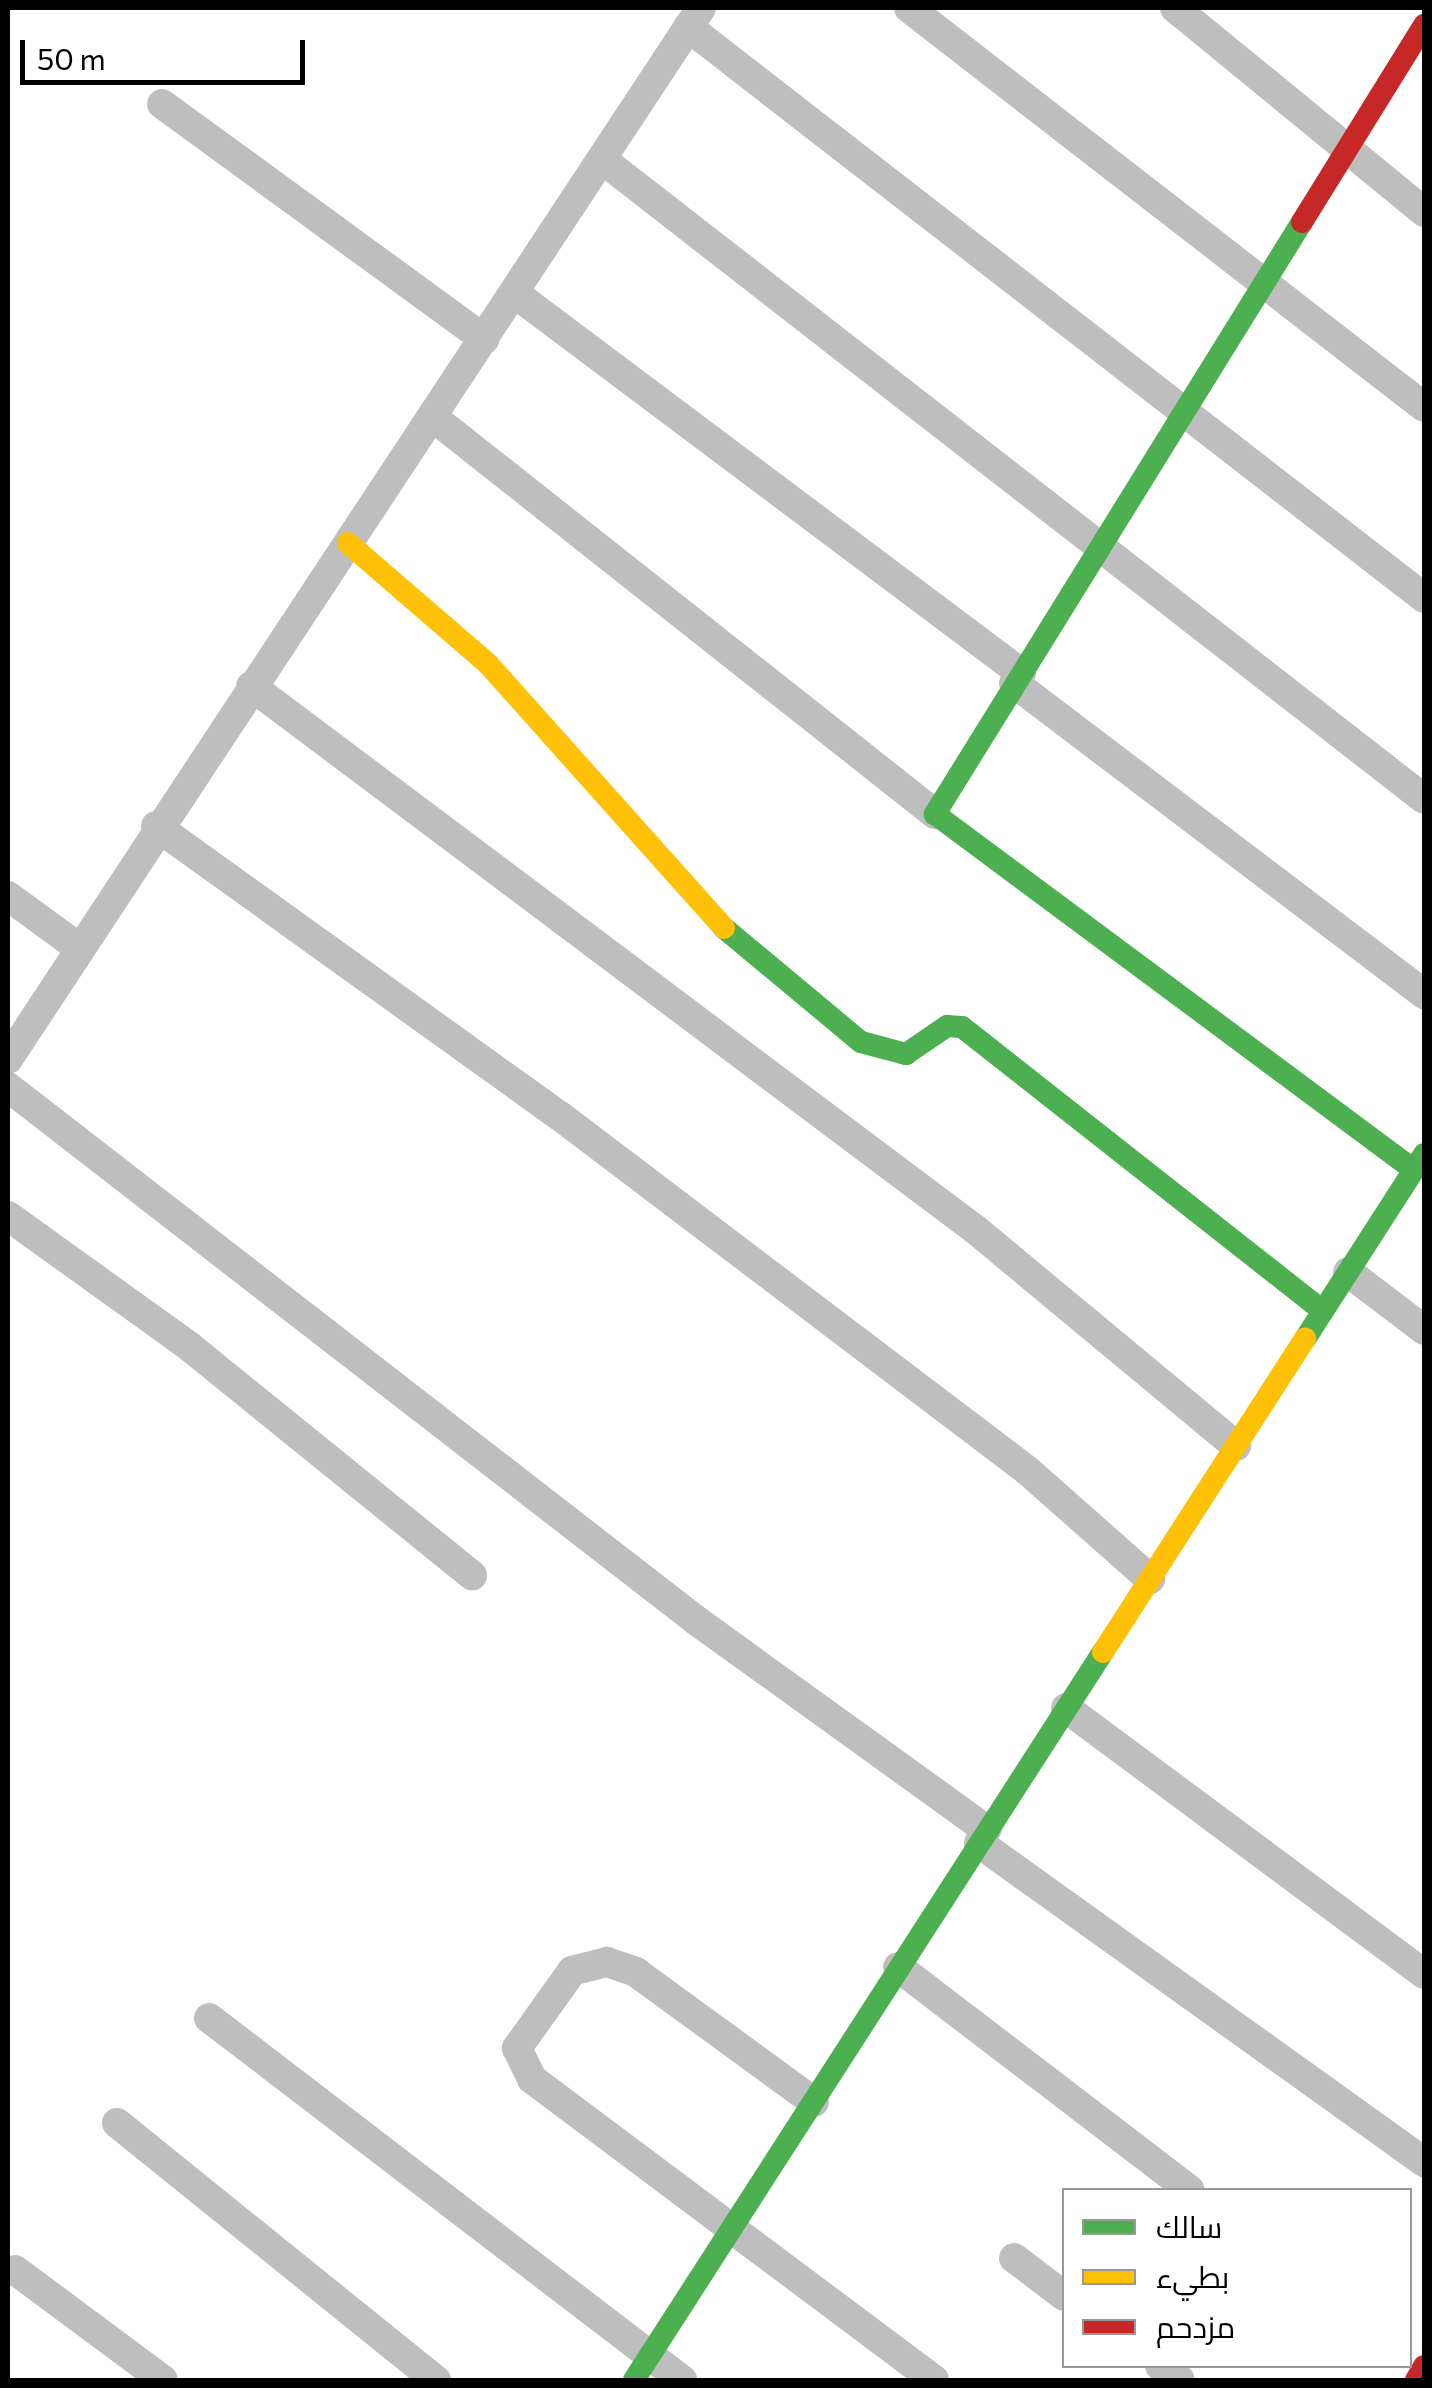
<!DOCTYPE html>
<html>
<head>
<meta charset="utf-8">
<style>
	body { margin:0 }
	#map { position:relative; width:1432px; height:2388px; overflow:hidden; background:#fff; font-family:Commissioner,Cairo,sans-serif }
	div>[style] { position:absolute }
	.street>* { height:30px; margin:-15px; padding:0 15px; transform-origin:15px; border-radius:15px; background:#bebebe }
	.fast>* { height:22px; margin:-11px; padding:0 11px; transform-origin:11px; border-radius:11px; background:#4caf50 }
	.slow>* { height:22px; margin:-11px; padding:0 11px; transform-origin:11px; border-radius:11px; background:#ffc107 }
	.jam>* { height:22px; margin:-11px; padding:0 11px; transform-origin:11px; border-radius:11px; background:#c62828 }
	span { translate:-50% -50%; white-space:nowrap; text-align:center; line-height:1.15; -webkit-text-stroke:9px #fff; paint-order:stroke }
	.frame { position:absolute; inset:0; border:10px solid #000; pointer-events:none }
	.legend { position:absolute; left:1062px; top:2188px; width:350px; height:180px; box-sizing:border-box; background:#fff; border:2px solid #999; margin:0; padding:12px 18px; list-style:none; font-size:30px; color:#000 }
	.legend li { display:flex; align-items:center; gap:20px; height:50px }
	.legend b { width:50px; border:2px solid #999 }
	.scale { position:absolute; left:20px; top:40px; width:285px; height:45px; box-sizing:border-box; border:5px solid #000; border-top:0; padding-left:12px; font-size:30px; line-height:35px; white-space:nowrap; color:#000; -webkit-text-stroke:8px #fff; paint-order:stroke }
</style>
</head>
<body>
<div id="map">
	<div class="street">
		<div style="left:909px;top:8px;width:651px;rotate:37.77deg"></div>
		<div style="left:1175px;top:8px;width:322px;rotate:39.3deg"></div>
		<div style="left:688px;top:27px;width:932px;rotate:37.8deg"></div>
		<div style="left:162px;top:104px;width:399px;rotate:36.1deg"></div>
		<div style="left:603px;top:160px;width:1040px;rotate:37.89deg"></div>
		<div style="left:517px;top:295px;width:630px;rotate:36.87deg"></div>
		<div style="left:434px;top:418px;width:639px;rotate:38.32deg"></div>
		<div style="left:1014px;top:683px;width:515px;rotate:37.18deg"></div>
		<div style="left:251px;top:686px;width:906px;rotate:36.88deg"></div>
		<div style="left:976px;top:1230px;width:338px;rotate:39.7deg"></div>
		<div style="left:156px;top:826px;width:497px;rotate:35.7deg"></div>
		<div style="left:560px;top:1116px;width:587px;rotate:37.18deg"></div>
		<div style="left:1028px;top:1471px;width:163px;rotate:41.5deg"></div>
		<div style="left:8px;top:896px;width:87px;rotate:36.1deg"></div>
		<div style="left:8px;top:1059px;width:1259px;rotate:-56.6deg"></div>
		<div style="left:8px;top:1087px;width:872px;rotate:37.78deg"></div>
		<div style="left:697px;top:1621px;width:357px;rotate:35.8deg"></div>
		<div style="left:8px;top:1216px;width:224px;rotate:35.7deg"></div>
		<div style="left:190px;top:1347px;width:363px;rotate:39deg"></div>
		<div style="left:1348px;top:1272px;width:96px;rotate:37.3deg"></div>
		<div style="left:1066px;top:1708px;width:446px;rotate:36.6deg"></div>
		<div style="left:979px;top:1843px;width:548px;rotate:35.63deg"></div>
		<div style="left:898px;top:1967px;width:367px;rotate:37.4deg"></div>
		<div style="left:209px;top:2018px;width:596px;rotate:37.43deg"></div>
		<div style="left:814px;top:2102px;width:220px;rotate:-143.9deg"></div>
		<div style="left:636px;top:1972px;width:31px;rotate:-161deg"></div>
		<div style="left:607px;top:1962px;width:36px;rotate:166deg"></div>
		<div style="left:572px;top:1971px;width:95px;rotate:125.5deg"></div>
		<div style="left:517px;top:2048px;width:34px;rotate:64deg"></div>
		<div style="left:532px;top:2079px;width:502px;rotate:36.82deg"></div>
		<div style="left:117px;top:2123px;width:410px;rotate:38.9deg"></div>
		<div style="left:1014px;top:2258px;width:63px;rotate:37.2deg"></div>
		<div style="left:15px;top:2270px;width:184px;rotate:36.6deg"></div>
		<div style="left:1160px;top:2366px;width:24px;rotate:35deg"></div>
	</div>
	<div class="fast">
		<div style="left:1302px;top:222px;width:697px;rotate:121.8deg"></div>
		<div style="left:935px;top:814px;width:597px;rotate:36.62deg"></div>
		<div style="left:724px;top:928px;width:178px;rotate:39.8deg"></div>
		<div style="left:861px;top:1042px;width:47px;rotate:14.9deg"></div>
		<div style="left:906px;top:1054px;width:50px;rotate:-34.3deg"></div>
		<div style="left:947px;top:1026px;width:15px;rotate:4deg"></div>
		<div style="left:962px;top:1027px;width:459px;rotate:38.2deg"></div>
		<div style="left:1305px;top:1339px;width:220px;rotate:-57.2deg"></div>
		<div style="left:634px;top:2380px;width:866px;rotate:-57.21deg"></div>
	</div>
	<div class="slow">
		<div style="left:348px;top:543px;width:185px;rotate:40.8deg"></div>
		<div style="left:488px;top:664px;width:354px;rotate:48.2deg"></div>
		<div style="left:1103px;top:1652px;width:373px;rotate:-57.2deg"></div>
	</div>
	<div class="jam">
		<div style="left:1302px;top:222px;width:232px;rotate:-58.2deg"></div>
		<div style="left:1416px;top:2380px;width:16px;rotate:-60deg"></div>
	</div>
	<div class="frame"></div>
	<ul class="legend">
	<li><b style="height:12px;background:#4caf50"></b>سالك</li>
	<li><b style="height:12px;background:#ffc107"></b>بطيء</li>
	<li><b style="height:12px;background:#c62828"></b>مزدحم</li>
	</ul>
	<div class="scale">50 m</div>
</div>
</body>
</html>
